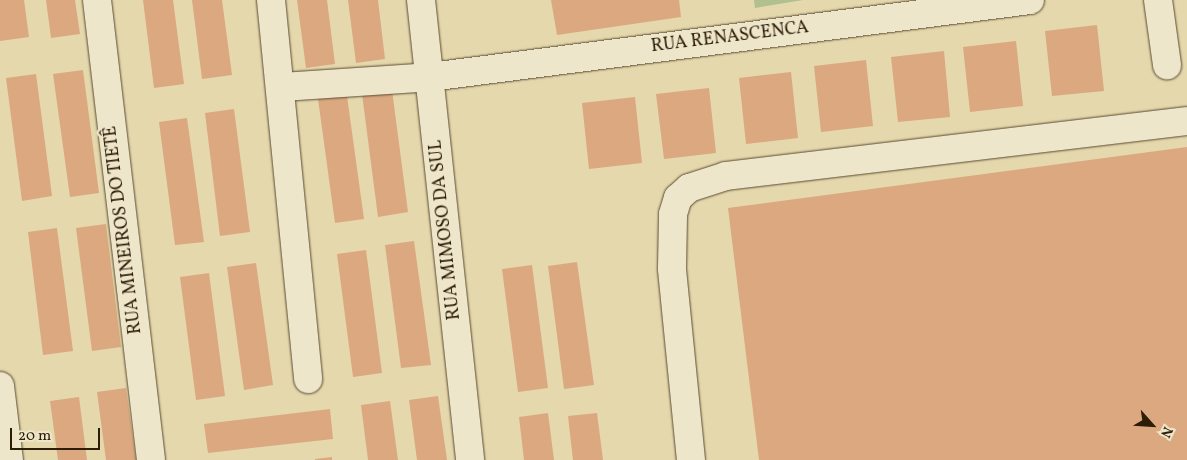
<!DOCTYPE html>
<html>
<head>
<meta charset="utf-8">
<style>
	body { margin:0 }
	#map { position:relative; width:1187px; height:460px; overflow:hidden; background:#e5d8ad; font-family:Vollkorn,serif }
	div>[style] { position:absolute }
	.green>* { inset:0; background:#b0c08e }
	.building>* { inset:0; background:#dba880 }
	.roads { filter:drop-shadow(0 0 1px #5a4b31) drop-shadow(0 0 1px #5a4b31) }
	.minor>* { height:28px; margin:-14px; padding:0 14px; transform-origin:14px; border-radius:14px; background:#eee6ca }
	span { translate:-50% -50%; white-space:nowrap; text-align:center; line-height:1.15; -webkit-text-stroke:5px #eee6ca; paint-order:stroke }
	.street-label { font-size:18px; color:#2c1c08 }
	.north { position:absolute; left:1127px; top:400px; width:50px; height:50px; -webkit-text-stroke:4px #eee6ca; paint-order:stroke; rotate:116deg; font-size:14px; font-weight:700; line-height:20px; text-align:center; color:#2c1c08 }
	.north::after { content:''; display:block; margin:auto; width:18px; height:22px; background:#2c1c08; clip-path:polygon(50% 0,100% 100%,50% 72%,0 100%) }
	.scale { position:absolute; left:10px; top:428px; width:90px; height:22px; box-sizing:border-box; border:2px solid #2c1c08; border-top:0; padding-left:6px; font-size:15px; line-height:18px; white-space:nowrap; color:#2c1c08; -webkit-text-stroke:4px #eee6ca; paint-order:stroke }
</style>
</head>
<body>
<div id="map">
	<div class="green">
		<div style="clip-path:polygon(754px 0,803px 0,755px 8px)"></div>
	</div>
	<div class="building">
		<div style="clip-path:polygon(0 0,24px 0,29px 37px,0 41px)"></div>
		<div style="clip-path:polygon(46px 0,75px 0,80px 34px,51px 38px)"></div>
		<div style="clip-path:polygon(143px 0,173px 0,184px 84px,154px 88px)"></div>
		<div style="clip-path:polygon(192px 0,222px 0,232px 75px,202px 79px)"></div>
		<div style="clip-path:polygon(297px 0,327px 0,335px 64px,306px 68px)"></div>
		<div style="clip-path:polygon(348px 0,378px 0,385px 59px,356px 63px)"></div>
		<div style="clip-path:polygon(551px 0,679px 0,681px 17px,557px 35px)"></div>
		<div style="clip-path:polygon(1097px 25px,1104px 91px,1052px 96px,1045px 31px)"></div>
		<div style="clip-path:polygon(1016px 41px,1023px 106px,970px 112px,963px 47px)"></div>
		<div style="clip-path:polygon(944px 51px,950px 117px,898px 122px,891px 57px)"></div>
		<div style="clip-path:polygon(866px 60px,873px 126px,821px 132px,814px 66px)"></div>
		<div style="clip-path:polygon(83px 70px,99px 193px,70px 197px,53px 74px)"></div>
		<div style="clip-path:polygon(791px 72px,798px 138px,746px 144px,739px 78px)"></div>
		<div style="clip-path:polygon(36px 74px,52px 196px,22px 201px,6px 78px)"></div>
		<div style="clip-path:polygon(709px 88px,716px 153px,664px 159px,656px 94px)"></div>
		<div style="clip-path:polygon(392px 90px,408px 212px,378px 217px,362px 94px)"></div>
		<div style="clip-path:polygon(347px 96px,364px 219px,335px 223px,318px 99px)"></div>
		<div style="clip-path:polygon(635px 97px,642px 163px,589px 169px,582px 103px)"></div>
		<div style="clip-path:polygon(234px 109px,250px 232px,220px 236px,205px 113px)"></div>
		<div style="clip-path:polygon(187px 118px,204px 242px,175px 245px,159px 122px)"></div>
		<div style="clip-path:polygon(1187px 147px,1187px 460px,759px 460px,728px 208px)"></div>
		<div style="clip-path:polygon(106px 224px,121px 347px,92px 351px,76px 228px)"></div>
		<div style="clip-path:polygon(57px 228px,73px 351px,43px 355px,28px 232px)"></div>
		<div style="clip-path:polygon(414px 241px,431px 365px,401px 368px,385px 245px)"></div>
		<div style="clip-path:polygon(366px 250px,382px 373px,353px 377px,337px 254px)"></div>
		<div style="clip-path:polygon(577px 262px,594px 385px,564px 389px,548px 266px)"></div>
		<div style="clip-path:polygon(256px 263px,273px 385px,244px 390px,227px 267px)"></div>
		<div style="clip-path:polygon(532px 265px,548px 388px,518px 392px,502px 269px)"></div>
		<div style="clip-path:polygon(209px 273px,225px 396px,196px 400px,180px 277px)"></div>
		<div style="clip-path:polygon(126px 388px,136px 460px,106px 460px,97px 392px)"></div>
		<div style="clip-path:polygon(438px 396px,447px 460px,417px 460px,409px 400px)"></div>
		<div style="clip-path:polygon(79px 397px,87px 460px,58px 460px,50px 401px)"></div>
		<div style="clip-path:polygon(390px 401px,398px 460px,368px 460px,361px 405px)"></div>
		<div style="clip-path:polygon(330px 409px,333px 439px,208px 453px,204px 424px)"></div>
		<div style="clip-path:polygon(548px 413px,554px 460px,524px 460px,519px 417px)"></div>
		<div style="clip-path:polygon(597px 413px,603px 460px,573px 460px,568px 416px)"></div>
		<div style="clip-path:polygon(332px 457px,332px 460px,315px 460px,315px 459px)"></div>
	</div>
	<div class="roads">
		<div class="minor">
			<div style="left:97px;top:0;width:463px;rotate:83.3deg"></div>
			<div style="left:271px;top:0;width:381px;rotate:84.4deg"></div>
			<div style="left:421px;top:0;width:463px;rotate:83.9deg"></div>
			<div style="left:1158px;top:0;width:66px;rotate:82.1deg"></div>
			<div style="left:281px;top:87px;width:149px;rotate:-3.8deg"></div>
			<div style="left:430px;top:77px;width:605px;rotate:-7.31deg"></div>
			<div style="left:0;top:386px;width:75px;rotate:83.1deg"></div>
			<div style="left:691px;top:460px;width:193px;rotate:-95.7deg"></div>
			<div style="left:672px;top:268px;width:54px;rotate:-88.9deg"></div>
			<div style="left:673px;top:214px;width:17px;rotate:-73deg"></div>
			<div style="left:678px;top:198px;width:15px;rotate:-42deg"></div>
			<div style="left:689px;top:188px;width:39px;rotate:-18deg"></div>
			<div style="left:726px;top:176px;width:464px;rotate:-6.8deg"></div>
		</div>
	</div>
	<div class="street-label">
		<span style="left:730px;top:38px;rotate:-7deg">RUA RENASCENCA</span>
		<span style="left:124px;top:230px;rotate:-97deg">RUA MINEIROS DO TIETÊ</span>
		<span style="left:446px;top:230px;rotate:-96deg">RUA MIMOSO DA SUL</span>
	</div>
	<div class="north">N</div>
	<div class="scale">20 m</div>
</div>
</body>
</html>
